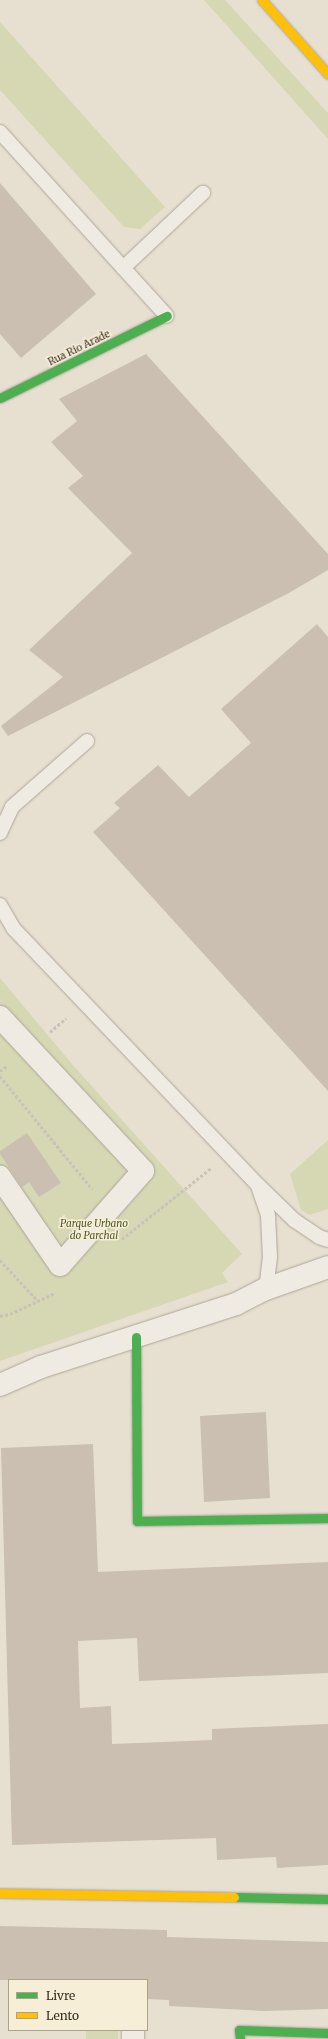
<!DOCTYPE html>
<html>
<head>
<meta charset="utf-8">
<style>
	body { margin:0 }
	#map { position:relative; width:328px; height:2039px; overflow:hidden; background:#e7e0d1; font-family:Merriweather,serif }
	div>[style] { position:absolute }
	.green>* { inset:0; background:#d6d7b3 }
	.building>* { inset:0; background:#cbbfb2 }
	.path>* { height:2.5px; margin-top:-1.25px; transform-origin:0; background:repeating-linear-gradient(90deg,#c8c2b9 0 3px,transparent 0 5px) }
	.roads { filter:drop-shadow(0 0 1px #ada599) drop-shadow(0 0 1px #ada599) }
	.lane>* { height:14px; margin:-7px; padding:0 7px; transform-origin:7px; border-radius:7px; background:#efebe3 }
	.street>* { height:22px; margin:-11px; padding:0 11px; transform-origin:11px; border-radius:11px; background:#efebe3 }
	.fast>* { height:9px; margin:-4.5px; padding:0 4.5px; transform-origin:4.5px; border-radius:4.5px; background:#4caf50 }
	.slow>* { height:9px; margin:-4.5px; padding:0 4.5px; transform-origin:4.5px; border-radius:4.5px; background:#ffc107 }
	span { translate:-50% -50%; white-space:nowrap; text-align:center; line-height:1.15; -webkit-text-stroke:3px #f7eed8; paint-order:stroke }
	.street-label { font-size:10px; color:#3d2e20 }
	.park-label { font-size:10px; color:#4d5a26; font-style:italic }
	.legend { position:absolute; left:8px; top:1979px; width:140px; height:52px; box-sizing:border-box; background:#f7eed8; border:1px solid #ada18e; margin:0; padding:5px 7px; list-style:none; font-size:12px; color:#3d2e20 }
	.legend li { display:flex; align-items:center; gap:8px; height:20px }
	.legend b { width:20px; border:1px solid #ada18e }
</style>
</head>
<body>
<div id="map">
	<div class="green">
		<div style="clip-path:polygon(204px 0,225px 0,328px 113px,328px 139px)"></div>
		<div style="clip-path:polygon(0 22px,165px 207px,140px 229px,124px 227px,0 90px)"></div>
		<div style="clip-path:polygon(0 978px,72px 1064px,242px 1254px,222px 1273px,228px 1282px,0 1361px)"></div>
		<div style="clip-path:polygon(328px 1140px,328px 1209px,310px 1215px,301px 1210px,290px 1174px)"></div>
		<div style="clip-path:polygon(86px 2030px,118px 2030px,118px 2039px,86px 2039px)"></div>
	</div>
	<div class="building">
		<div style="clip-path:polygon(0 183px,96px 294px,21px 358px,0 334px)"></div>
		<div style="clip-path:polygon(146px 354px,328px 554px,328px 570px,289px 593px,8px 736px,1px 726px,63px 677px,29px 650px,132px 553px,68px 488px,83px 476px,51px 442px,77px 421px,59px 399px)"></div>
		<div style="clip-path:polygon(317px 624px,328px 637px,328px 1091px,93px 832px,120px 808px,114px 803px,158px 765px,189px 797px,251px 743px,221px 709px)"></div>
		<div style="clip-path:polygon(27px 1133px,61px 1183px,39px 1197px,29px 1182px,22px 1187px,0 1154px,0 1151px)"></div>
		<div style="clip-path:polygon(266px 1412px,270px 1498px,204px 1502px,200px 1416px)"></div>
		<div style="clip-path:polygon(93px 1444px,98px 1572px,328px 1562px,328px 1673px,139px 1681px,137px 1638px,78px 1641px,80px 1708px,111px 1706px,112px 1744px,212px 1740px,212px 1729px,328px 1724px,328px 1865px,277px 1868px,276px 1857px,217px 1860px,216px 1838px,12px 1845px,1px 1448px)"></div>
		<div style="clip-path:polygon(0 1926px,167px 1930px,167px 1937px,328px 1942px,328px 2009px,265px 2011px,169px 2006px,169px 2000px,147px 1999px,147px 1980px,0 1980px)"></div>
	</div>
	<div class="path">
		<div style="left:50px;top:1032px;width:21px;rotate:-41deg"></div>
		<div style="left:0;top:1071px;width:9px;rotate:-36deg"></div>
		<div style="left:0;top:1076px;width:146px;rotate:50.8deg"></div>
		<div style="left:122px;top:1239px;width:114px;rotate:-38.6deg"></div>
		<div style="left:0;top:1260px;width:56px;rotate:47.2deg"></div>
		<div style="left:0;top:1316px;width:10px;rotate:-11deg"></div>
		<div style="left:10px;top:1314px;width:50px;rotate:-25deg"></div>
	</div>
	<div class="roads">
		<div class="lane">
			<div style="left:0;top:132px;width:248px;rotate:47.8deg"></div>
			<div style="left:123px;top:268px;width:110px;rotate:-43.2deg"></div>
			<div style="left:0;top:833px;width:29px;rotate:-65deg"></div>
			<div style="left:12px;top:807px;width:100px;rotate:-41.3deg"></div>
			<div style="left:0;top:905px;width:28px;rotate:60deg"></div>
			<div style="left:14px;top:929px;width:352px;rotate:46.4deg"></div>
			<div style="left:257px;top:1184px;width:52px;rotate:44.2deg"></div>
			<div style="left:294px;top:1220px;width:30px;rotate:34deg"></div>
			<div style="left:319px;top:1237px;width:9px;rotate:18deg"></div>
			<div style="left:259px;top:1189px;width:28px;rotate:71deg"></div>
			<div style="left:268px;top:1215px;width:42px;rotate:87.3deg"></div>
			<div style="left:270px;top:1257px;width:32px;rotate:97deg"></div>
		</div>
		<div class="street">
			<div style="left:0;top:1017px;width:210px;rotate:47.1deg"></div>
			<div style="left:143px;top:1171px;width:125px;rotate:131.4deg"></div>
			<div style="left:60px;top:1265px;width:107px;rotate:-124.3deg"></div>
			<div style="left:0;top:1385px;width:45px;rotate:-23.7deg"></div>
			<div style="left:41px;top:1367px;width:205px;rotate:-17.9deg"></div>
			<div style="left:236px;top:1304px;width:34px;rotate:-27deg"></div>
			<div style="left:266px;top:1289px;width:66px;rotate:-19.5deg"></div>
			<div style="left:133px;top:2030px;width:9px;rotate:90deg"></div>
		</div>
		<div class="fast">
			<div style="left:0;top:398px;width:186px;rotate:-26.2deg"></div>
			<div style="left:136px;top:1337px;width:184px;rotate:89.7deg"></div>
			<div style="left:137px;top:1521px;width:191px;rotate:-0.9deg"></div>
			<div style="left:234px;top:1897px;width:94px;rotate:1.2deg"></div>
			<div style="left:240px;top:2039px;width:9px;rotate:-96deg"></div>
			<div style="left:239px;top:2030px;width:89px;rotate:1.9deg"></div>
		</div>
		<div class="slow">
			<div style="left:262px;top:0;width:99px;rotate:48.3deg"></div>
			<div style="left:0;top:1893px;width:234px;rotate:1deg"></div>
		</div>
	</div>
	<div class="street-label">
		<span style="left:79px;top:348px;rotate:-26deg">Rua Rio Arade</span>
	</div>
	<div class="park-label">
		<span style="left:94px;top:1229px">Parque Urbano<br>do Parchal</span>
	</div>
	<ul class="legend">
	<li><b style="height:5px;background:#4caf50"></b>Livre</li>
	<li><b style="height:5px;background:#ffc107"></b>Lento</li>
	</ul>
</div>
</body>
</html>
